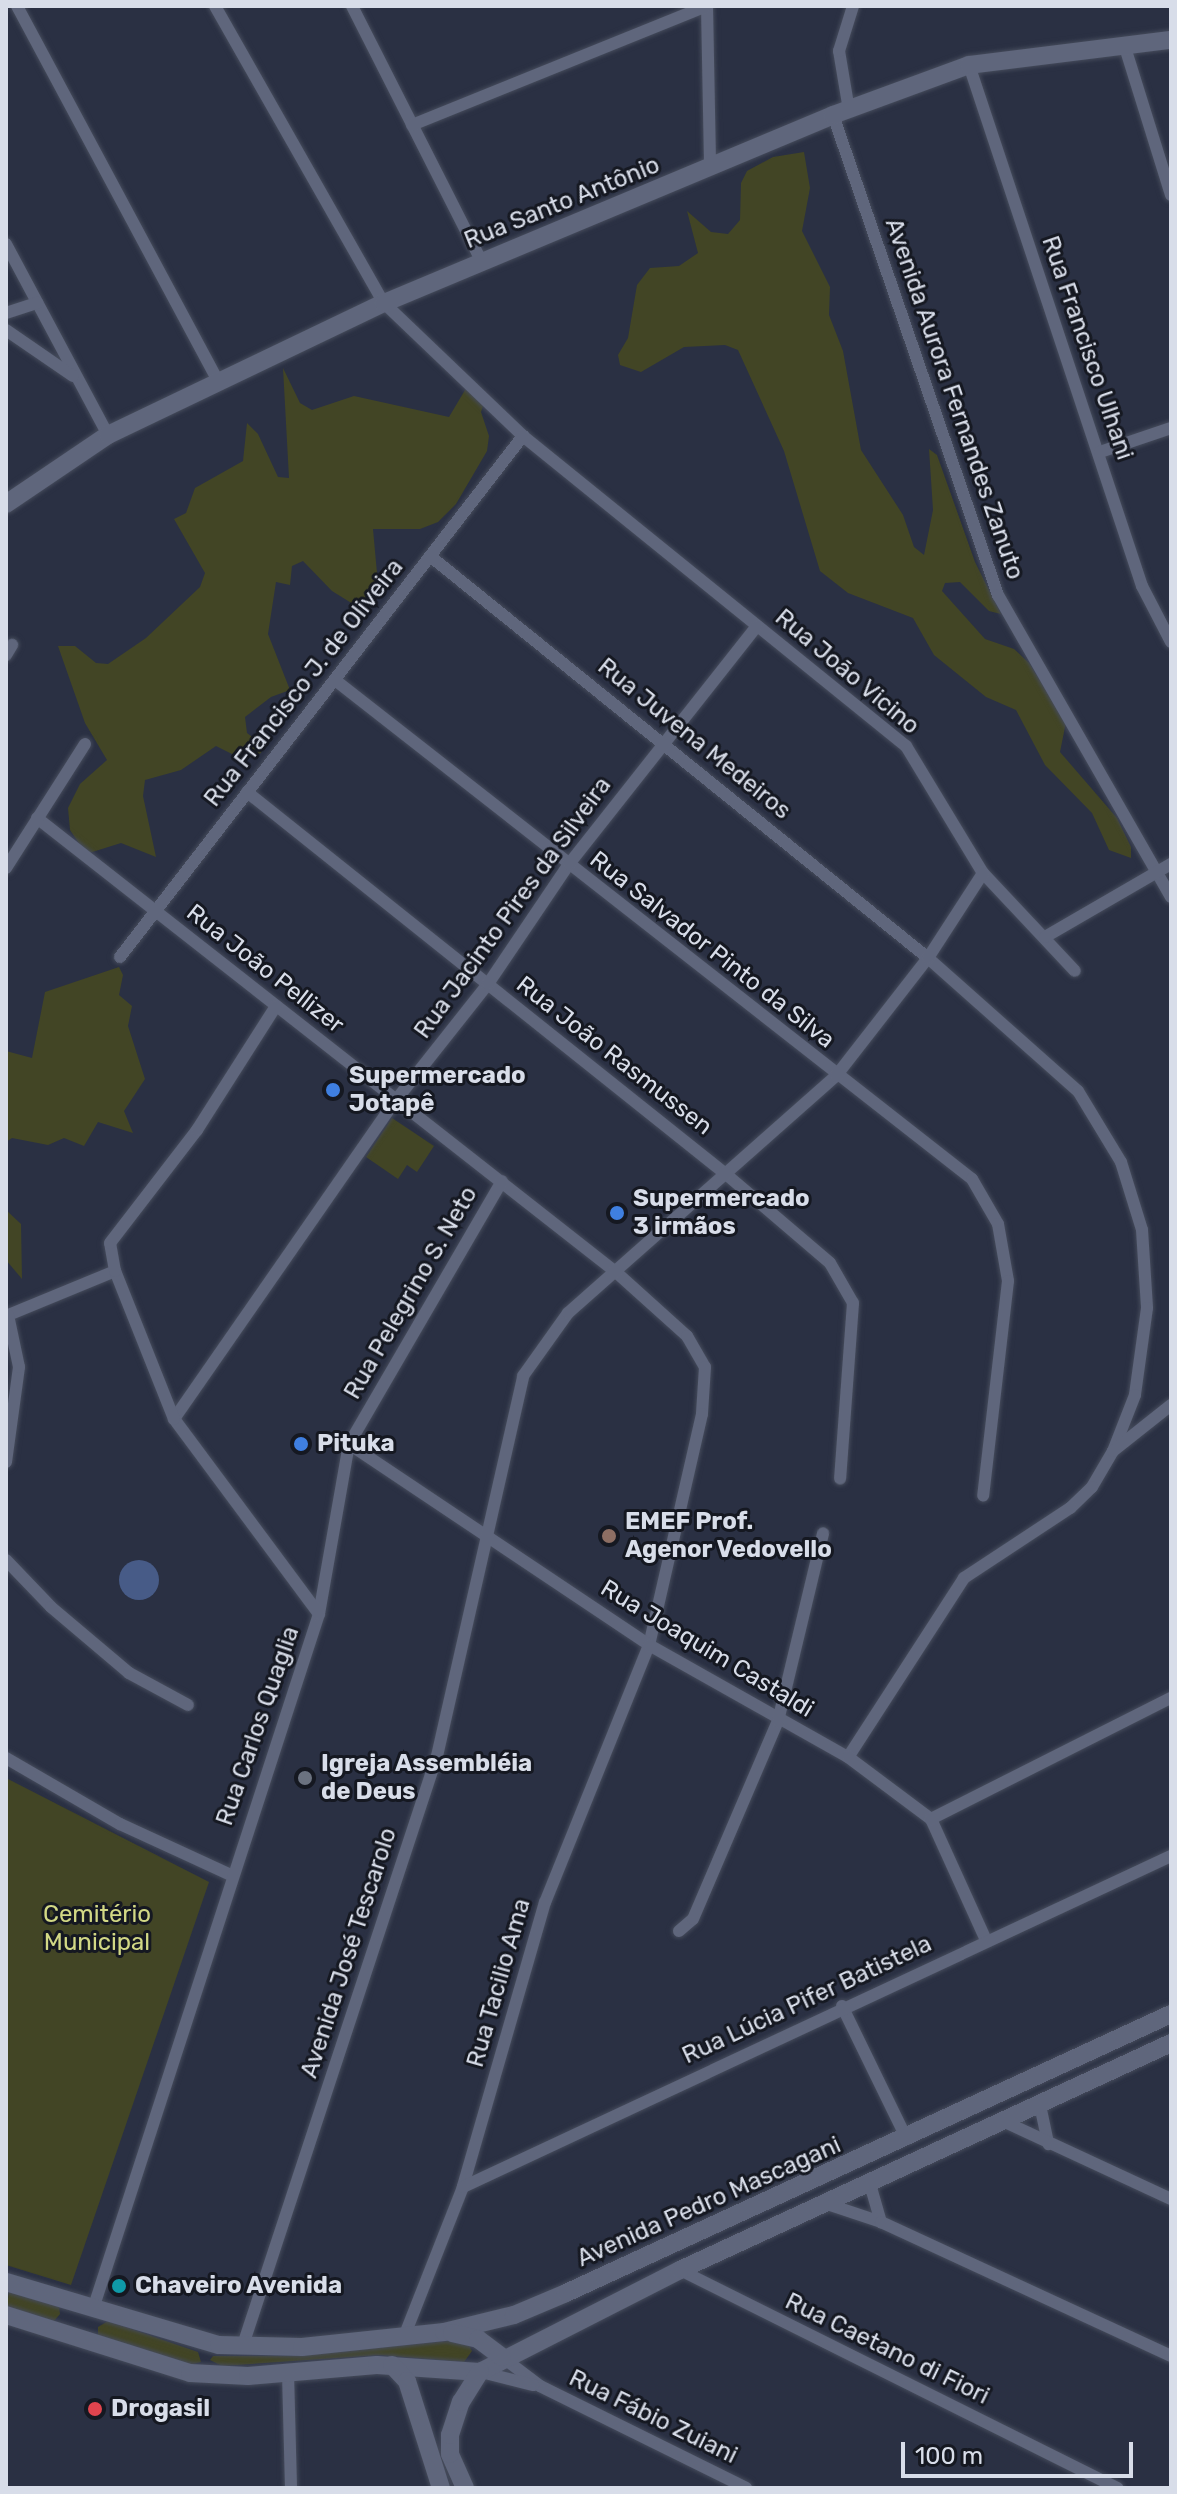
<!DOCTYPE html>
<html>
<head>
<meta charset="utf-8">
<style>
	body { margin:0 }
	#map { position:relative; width:1177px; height:2494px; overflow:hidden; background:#2a3043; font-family:Rubik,sans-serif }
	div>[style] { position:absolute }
	.green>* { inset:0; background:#424525 }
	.water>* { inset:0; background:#475b87 }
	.round { border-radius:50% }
	.roads { filter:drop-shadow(0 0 2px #454b5b) drop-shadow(0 0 2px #454b5b) }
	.street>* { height:12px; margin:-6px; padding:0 6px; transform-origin:6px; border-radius:6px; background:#5f667c }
	.secondary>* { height:18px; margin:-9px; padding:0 9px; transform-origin:9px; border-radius:9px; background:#5f667c }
	.dots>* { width:22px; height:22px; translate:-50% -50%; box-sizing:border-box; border:4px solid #151821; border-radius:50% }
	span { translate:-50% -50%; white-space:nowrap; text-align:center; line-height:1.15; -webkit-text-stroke:6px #151821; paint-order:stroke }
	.street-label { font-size:24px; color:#d8dde9 }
	.poi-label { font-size:24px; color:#d8dde9; font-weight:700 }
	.left { translate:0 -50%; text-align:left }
	.park-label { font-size:24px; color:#d2d885 }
	.frame { position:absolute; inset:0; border:8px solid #d8dde9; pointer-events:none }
	.scale { position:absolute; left:901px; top:2442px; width:232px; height:36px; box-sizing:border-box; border:4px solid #d8dde9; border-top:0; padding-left:10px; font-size:24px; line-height:28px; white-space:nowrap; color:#d8dde9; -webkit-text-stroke:6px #151821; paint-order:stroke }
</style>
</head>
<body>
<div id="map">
	<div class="green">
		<div style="clip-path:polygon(804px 152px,810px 188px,802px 231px,830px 287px,829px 315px,843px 351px,861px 450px,903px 515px,914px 547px,924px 555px,933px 510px,929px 449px,937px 455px,975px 562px,1001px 614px,989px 611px,960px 582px,945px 583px,942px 591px,985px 639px,1014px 649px,1029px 663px,1066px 722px,1060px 752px,1117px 818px,1131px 847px,1131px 858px,1109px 850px,1092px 813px,1045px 765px,1016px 710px,986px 697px,934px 655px,913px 618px,848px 593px,820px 571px,784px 451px,738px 350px,725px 345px,684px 347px,641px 372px,620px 365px,618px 355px,628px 338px,637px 285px,650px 268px,679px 266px,698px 253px,687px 211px,711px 232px,728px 234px,740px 220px,741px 183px,747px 171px,773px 157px)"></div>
		<div style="clip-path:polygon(283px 368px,300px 403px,312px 410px,354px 396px,449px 417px,465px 390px,479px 387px,487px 395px,481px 412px,489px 436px,487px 451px,456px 504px,438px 522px,420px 529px,373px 529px,378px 584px,367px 603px,353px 604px,332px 591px,303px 561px,292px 566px,290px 585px,276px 582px,268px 634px,290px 690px,271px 697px,245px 717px,247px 733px,263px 745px,261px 753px,244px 760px,216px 746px,181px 770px,145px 780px,143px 796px,156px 857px,121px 843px,86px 854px,70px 830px,68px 808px,80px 784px,107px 760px,85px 723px,58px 646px,75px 646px,96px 663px,108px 664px,146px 638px,200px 587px,205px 573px,174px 519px,186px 513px,195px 488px,243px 461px,247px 423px,258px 434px,278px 477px,289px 478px)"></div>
		<div style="clip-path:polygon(119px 967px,123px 975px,119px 995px,132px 1006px,128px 1026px,145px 1079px,124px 1111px,133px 1133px,98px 1122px,84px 1146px,64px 1138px,48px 1145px,12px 1138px,6px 1142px,6px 1051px,32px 1058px,45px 992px)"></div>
		<div style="clip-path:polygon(392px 1118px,434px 1146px,417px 1172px,407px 1165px,398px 1179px,366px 1157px)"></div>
		<div style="clip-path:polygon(6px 1210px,21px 1224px,22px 1279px,6px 1260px)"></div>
		<div style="clip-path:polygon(6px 1778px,209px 1882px,71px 2285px,6px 2265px)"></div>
		<div style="clip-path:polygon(9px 2291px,59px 2306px,60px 2314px,54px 2321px,7px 2307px)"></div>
		<div style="clip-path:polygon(108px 2321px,198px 2352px,201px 2362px,189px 2365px,98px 2336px,98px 2327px)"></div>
		<div style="clip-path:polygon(458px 2340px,467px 2341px,472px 2351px,464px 2362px,380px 2355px,222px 2366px,210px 2360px,213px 2356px,294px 2356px)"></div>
	</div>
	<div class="water">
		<div class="round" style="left:119px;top:1560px;width:40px;height:40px"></div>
	</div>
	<div class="roads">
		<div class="street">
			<div style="left:17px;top:6px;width:425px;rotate:61.8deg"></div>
			<div style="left:215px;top:6px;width:342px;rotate:60.4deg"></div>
			<div style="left:384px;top:303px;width:192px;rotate:43.7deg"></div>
			<div style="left:523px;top:436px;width:493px;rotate:39deg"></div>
			<div style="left:906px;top:746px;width:149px;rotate:58.8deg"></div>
			<div style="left:983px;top:873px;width:134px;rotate:46.8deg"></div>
			<div style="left:352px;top:6px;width:287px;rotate:63.1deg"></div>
			<div style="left:707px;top:6px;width:162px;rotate:88.9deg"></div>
			<div style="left:1124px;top:44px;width:158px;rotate:72.7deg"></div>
			<div style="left:969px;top:65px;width:549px;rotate:71.63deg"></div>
			<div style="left:1142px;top:586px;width:63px;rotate:62.6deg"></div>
			<div style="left:849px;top:110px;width:60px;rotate:-99.6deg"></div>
			<div style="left:839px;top:51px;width:47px;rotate:-72.7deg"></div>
			<div style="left:833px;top:115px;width:508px;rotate:71.03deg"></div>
			<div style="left:998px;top:595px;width:348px;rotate:60.2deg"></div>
			<div style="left:412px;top:125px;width:318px;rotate:-22deg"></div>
			<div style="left:6px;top:244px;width:217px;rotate:61.9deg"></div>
			<div style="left:6px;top:313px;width:33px;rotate:-18deg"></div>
			<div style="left:6px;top:330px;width:81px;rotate:34.5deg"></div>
			<div style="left:1100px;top:452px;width:75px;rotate:-18.7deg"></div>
			<div style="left:430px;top:556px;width:640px;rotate:38.91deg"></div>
			<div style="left:928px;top:958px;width:200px;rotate:41.6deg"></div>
			<div style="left:1078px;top:1091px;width:83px;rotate:58.8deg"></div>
			<div style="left:1121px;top:1162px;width:71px;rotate:72.8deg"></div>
			<div style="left:1142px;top:1230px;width:78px;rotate:86.3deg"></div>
			<div style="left:1147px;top:1308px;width:88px;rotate:97.9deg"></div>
			<div style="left:1135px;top:1395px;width:60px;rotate:111.4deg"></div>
			<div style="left:1113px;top:1451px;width:42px;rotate:120.3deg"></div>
			<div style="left:1092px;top:1487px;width:30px;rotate:136deg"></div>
			<div style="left:1070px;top:1508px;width:127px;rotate:146.6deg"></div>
			<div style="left:964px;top:1578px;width:213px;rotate:122.9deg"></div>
			<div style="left:6px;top:655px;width:12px;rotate:-59deg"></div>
			<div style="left:335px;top:680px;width:809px;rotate:38.07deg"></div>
			<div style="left:972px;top:1179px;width:52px;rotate:60deg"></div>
			<div style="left:998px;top:1224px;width:58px;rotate:80deg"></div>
			<div style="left:1008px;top:1281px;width:216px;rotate:96.6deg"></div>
			<div style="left:247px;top:792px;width:614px;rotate:38.59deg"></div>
			<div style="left:727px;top:1175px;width:135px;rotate:40.5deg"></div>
			<div style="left:830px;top:1263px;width:46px;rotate:60.1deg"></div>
			<div style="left:853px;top:1303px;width:176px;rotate:94.2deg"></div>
			<div style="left:37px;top:818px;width:737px;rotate:38.11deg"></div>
			<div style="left:617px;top:1273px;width:94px;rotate:42deg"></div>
			<div style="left:687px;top:1336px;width:36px;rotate:60deg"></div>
			<div style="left:705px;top:1367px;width:47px;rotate:93.7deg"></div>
			<div style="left:702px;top:1414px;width:237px;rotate:102.9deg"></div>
			<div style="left:649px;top:1645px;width:277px;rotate:112deg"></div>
			<div style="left:545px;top:1902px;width:297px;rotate:106.1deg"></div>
			<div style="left:463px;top:2187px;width:161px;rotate:111.5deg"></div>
			<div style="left:6px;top:868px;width:147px;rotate:-57.5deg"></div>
			<div style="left:1045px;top:937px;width:146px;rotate:-30.1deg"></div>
			<div style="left:120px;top:957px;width:659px;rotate:-52.28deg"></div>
			<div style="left:6px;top:1316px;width:118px;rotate:-22.4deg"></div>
			<div style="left:174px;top:1419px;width:389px;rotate:-55.2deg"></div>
			<div style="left:396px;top:1100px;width:148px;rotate:-51.6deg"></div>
			<div style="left:488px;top:984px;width:145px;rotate:-56deg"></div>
			<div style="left:569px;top:864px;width:303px;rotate:-51.7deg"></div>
			<div style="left:349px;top:1444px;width:361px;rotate:33.8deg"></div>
			<div style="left:649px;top:1645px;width:228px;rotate:29.4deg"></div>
			<div style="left:848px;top:1757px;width:104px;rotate:36.8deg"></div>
			<div style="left:931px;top:1819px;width:133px;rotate:65.6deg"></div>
			<div style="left:1113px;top:1451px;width:74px;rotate:-38.4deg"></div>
			<div style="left:6px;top:1462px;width:96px;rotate:-82.2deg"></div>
			<div style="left:19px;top:1367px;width:53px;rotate:-101.9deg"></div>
			<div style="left:6px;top:1560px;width:65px;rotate:46.2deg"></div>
			<div style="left:51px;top:1607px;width:102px;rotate:40.2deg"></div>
			<div style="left:129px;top:1673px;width:67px;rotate:28.5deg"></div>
			<div style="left:319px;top:1614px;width:173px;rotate:-80deg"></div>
			<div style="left:349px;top:1444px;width:304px;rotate:-59.8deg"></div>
			<div style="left:6px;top:1758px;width:132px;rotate:30.1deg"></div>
			<div style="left:120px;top:1824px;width:122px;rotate:24.7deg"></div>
			<div style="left:931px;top:1819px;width:269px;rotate:-26.8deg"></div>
			<div style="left:679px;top:1931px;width:18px;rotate:-41deg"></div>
			<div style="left:693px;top:1919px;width:215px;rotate:-66.8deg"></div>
			<div style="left:778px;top:1721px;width:193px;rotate:-76.5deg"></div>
			<div style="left:842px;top:2006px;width:148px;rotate:64deg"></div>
			<div style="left:1040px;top:2105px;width:40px;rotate:78deg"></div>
			<div style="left:1005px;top:2122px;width:183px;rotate:24.9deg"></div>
			<div style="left:870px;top:2184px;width:40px;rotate:74deg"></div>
			<div style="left:463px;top:2187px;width:782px;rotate:-25.06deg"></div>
			<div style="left:827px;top:2204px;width:57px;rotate:18.4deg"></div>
			<div style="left:881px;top:2222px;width:319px;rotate:24.8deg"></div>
			<div style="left:680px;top:2270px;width:489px;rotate:26.5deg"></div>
			<div style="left:93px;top:2309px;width:731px;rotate:-71.99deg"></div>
			<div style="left:319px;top:1614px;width:243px;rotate:-126.6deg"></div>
			<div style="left:174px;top:1419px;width:159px;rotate:-111.7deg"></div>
			<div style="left:115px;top:1271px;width:28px;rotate:-100deg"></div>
			<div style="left:110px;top:1243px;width:143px;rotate:-52.4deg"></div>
			<div style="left:197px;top:1130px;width:147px;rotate:-57.5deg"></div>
			<div style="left:242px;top:2348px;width:623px;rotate:-71.77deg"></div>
			<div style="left:437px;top:1756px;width:390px;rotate:-77.2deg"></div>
			<div style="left:523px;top:1376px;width:77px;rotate:-54.5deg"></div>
			<div style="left:568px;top:1313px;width:358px;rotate:-41.5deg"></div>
			<div style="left:836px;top:1076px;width:150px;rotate:-52.1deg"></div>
			<div style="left:928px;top:958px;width:101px;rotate:-57.1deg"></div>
			<div style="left:502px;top:2357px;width:48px;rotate:37.3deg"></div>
			<div style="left:540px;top:2386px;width:230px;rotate:26.3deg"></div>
			<div style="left:481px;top:2372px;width:54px;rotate:14deg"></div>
			<div style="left:288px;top:2373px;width:115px;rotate:88.5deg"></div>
		</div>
		<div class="secondary">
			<div style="left:6px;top:504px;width:123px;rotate:-34.1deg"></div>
			<div style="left:108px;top:435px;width:306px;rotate:-25.6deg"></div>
			<div style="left:384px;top:303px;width:487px;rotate:-22.7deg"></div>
			<div style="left:833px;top:115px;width:145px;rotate:-20.2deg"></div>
			<div style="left:969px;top:65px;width:204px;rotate:-7.1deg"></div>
			<div style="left:6px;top:2282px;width:222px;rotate:16.5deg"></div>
			<div style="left:219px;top:2345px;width:83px;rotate:1.4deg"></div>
			<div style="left:302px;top:2347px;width:143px;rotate:-6deg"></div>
			<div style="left:444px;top:2332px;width:72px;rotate:-13.7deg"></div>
			<div style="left:514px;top:2315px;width:56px;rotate:-22.9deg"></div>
			<div style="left:566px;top:2293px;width:666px;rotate:-24.76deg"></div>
			<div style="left:6px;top:2315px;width:193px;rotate:17.5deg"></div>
			<div style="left:190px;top:2373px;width:58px;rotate:3deg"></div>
			<div style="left:248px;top:2376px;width:129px;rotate:-4.9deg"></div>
			<div style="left:377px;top:2365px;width:103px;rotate:3.9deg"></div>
			<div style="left:480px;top:2372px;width:225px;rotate:-27deg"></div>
			<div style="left:680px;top:2270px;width:541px;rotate:-24.81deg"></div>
			<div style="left:452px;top:2333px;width:27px;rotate:13deg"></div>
			<div style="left:478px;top:2339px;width:30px;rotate:37deg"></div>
			<div style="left:392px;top:2365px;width:22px;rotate:47deg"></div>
			<div style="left:407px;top:2381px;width:112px;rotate:72.4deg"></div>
			<div style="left:465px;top:2488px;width:37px;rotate:-114deg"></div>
			<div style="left:450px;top:2454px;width:19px;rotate:-90deg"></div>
			<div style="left:450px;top:2435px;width:35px;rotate:-72deg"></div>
			<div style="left:461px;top:2402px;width:36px;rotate:-58deg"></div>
		</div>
	</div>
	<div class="dots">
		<div style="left:333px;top:1090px;background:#3f7fe0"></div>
		<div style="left:617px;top:1213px;background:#3f7fe0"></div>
		<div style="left:301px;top:1444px;background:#3f7fe0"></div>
		<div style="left:609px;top:1536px;background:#8d6e63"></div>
		<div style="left:305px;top:1778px;background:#6b7280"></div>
		<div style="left:119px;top:2286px;background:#0f9aa8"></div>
		<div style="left:95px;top:2409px;background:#e0444e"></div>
	</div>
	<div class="street-label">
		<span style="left:562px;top:203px;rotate:-22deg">Rua Santo Antônio</span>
		<span style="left:1087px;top:348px;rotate:71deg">Rua Francisco Ulhani</span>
		<span style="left:954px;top:399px;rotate:71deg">Avenida Aurora Fernandes Zanuto</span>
		<span style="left:847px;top:672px;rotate:40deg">Rua João Vicino</span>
		<span style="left:304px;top:683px;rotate:-52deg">Rua Francisco J. de Oliveira</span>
		<span style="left:694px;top:739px;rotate:39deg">Rua Juvena Medeiros</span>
		<span style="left:513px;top:908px;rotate:-54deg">Rua Jacinto Pires da Silveira</span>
		<span style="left:712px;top:950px;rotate:38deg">Rua Salvador Pinto da Silva</span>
		<span style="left:265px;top:969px;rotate:38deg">Rua João Pellizer</span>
		<span style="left:614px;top:1056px;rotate:38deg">Rua João Rasmussen</span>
		<span style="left:411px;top:1293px;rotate:-60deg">Rua Pelegrino S. Neto</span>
		<span style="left:707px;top:1649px;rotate:31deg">Rua Joaquim Castaldi</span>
		<span style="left:258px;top:1726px;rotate:-71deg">Rua Carlos Quaglia</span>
		<span style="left:349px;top:1953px;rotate:-72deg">Avenida José Tescarolo</span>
		<span style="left:499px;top:1983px;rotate:-74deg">Rua Tacilio Ama</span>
		<span style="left:807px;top:2000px;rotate:-25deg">Rua Lúcia Pifer Batistela</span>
		<span style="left:709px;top:2202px;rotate:-24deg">Avenida Pedro Mascagani</span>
		<span style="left:887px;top:2349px;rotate:26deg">Rua Caetano di Fiori</span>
		<span style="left:653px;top:2417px;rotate:26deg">Rua Fábio Zuiani</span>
	</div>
	<div class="poi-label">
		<span class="left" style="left:349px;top:1090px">Supermercado<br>Jotapê</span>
		<span class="left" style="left:633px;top:1213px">Supermercado<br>3 irmãos</span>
		<span class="left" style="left:317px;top:1444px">Pituka</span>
		<span class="left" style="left:625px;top:1536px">EMEF Prof.<br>Agenor Vedovello</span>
		<span class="left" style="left:321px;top:1778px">Igreja Assembléia<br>de Deus</span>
		<span class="left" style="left:135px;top:2286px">Chaveiro Avenida</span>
		<span class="left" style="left:111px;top:2409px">Drogasil</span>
	</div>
	<div class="park-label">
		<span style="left:97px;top:1929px">Cemitério<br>Municipal</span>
	</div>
	<div class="frame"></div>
	<div class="scale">100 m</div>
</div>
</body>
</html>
